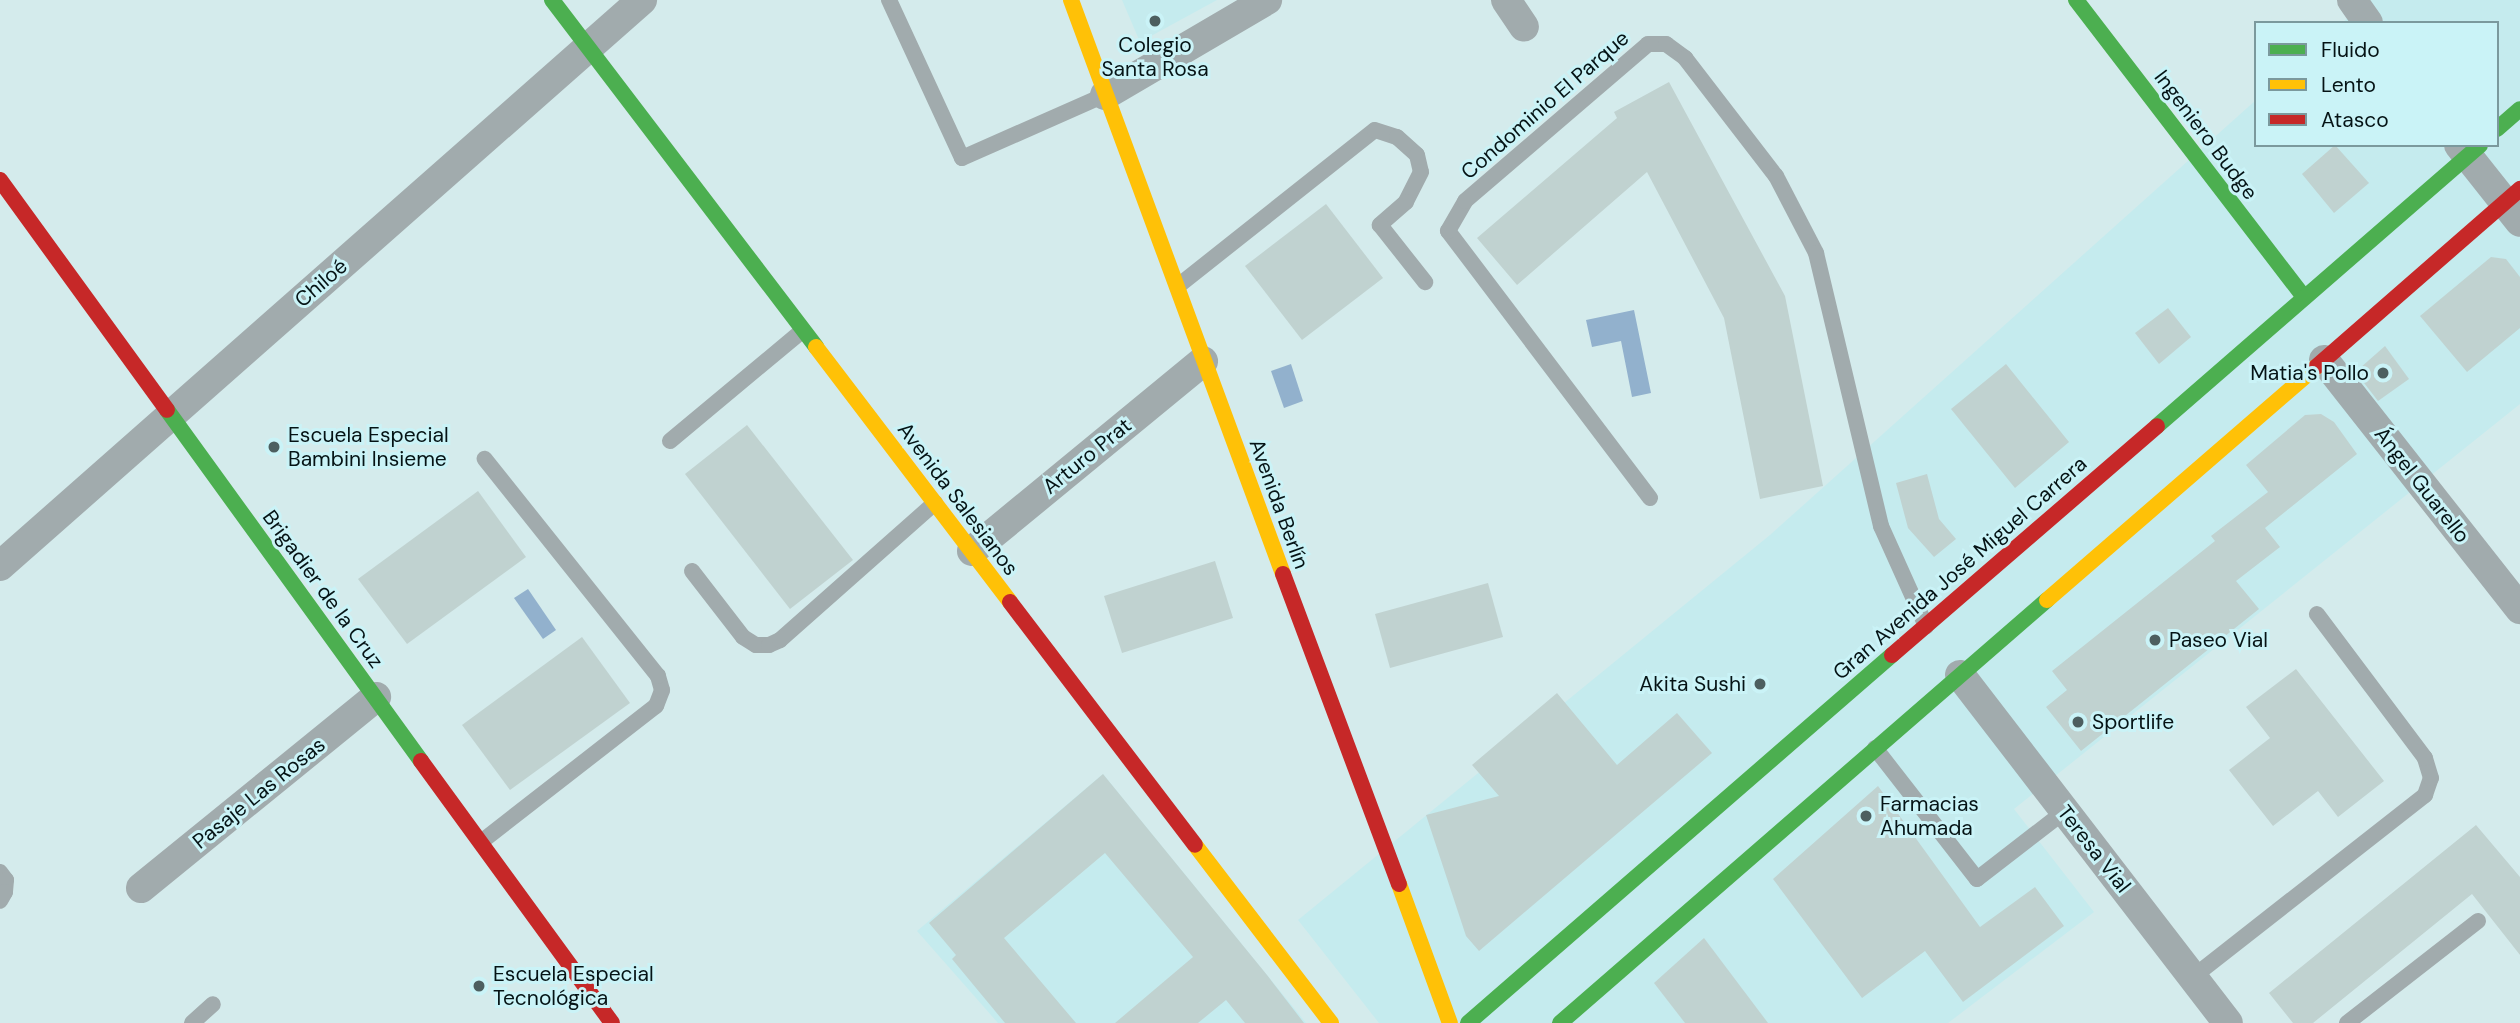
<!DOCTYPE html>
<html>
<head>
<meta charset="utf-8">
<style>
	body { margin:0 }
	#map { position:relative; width:2520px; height:1023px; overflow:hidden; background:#d4ebec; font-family:"DM Sans",sans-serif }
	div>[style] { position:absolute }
	.built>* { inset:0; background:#c5ebee }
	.water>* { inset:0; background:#92b1cd }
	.building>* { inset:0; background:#c0d2d0 }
	.lane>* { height:16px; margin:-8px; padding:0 8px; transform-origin:8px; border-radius:8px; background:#a1abad }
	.street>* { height:30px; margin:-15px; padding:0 15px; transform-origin:15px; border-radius:15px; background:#a1abad }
	.fast>* { height:16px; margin:-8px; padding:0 8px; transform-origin:8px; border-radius:8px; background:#4caf50 }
	.slow>* { height:16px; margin:-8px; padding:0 8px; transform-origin:8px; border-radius:8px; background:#ffc107 }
	.jam>* { height:16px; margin:-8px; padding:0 8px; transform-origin:8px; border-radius:8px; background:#c62828 }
	.dots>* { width:19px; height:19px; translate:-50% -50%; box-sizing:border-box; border:4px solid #caf3f7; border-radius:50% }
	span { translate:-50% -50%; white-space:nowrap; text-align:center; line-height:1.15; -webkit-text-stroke:6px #caf3f7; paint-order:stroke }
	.poi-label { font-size:21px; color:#051315 }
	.right { translate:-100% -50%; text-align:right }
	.left { translate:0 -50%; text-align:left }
	.street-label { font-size:21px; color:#051315 }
	.legend { position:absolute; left:2254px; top:21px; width:245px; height:126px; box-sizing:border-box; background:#caf3f7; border:2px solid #7b999d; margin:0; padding:9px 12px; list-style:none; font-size:21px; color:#051315 }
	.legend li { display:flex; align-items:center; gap:14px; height:35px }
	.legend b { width:35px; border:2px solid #7b999d }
</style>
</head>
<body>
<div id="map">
	<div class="built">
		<div style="clip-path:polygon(1122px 0,1217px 0,1140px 42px)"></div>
		<div style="clip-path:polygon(2367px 0,2520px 0,2520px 404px,2014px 809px,2094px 912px,1948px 1023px,1379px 1023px,1298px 920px,1770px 535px,2256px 100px,2256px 145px,2497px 145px,2497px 23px,2342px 23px)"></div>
		<div style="clip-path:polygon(1103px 774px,1306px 1023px,998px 1023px,917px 931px)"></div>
	</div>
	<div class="water">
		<div style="clip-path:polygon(1634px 310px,1651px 393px,1632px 397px,1621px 341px,1592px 347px,1586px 320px)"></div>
		<div style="clip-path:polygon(1291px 364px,1303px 401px,1284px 408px,1271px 371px)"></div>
		<div style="clip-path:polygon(528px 589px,556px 630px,543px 639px,514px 598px)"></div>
	</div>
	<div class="building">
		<div style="clip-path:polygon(1669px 82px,1785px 296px,1823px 486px,1760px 499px,1724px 318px,1647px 172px,1517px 285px,1477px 238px,1617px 118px,1614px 112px)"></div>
		<div style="clip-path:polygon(2335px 145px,2369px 183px,2334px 213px,2302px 174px)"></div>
		<div style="clip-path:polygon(1326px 204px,1383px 278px,1302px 340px,1245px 266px)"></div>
		<div style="clip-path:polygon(2491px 257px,2506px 259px,2520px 277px,2520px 328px,2467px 372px,2420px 316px)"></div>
		<div style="clip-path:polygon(2168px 308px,2191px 337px,2159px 364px,2135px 333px)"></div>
		<div style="clip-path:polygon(2385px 346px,2409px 379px,2378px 401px,2361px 379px,2360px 368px)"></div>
		<div style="clip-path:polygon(2006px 364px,2069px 442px,2015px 488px,1951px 409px)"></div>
		<div style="clip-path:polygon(2321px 414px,2334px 422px,2357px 454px,2265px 528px,2280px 547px,2236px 581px,2259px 609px,2081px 751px,2046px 707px,2067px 690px,2052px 671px,2215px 541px,2211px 536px,2268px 492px,2246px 465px,2305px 415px)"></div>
		<div style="clip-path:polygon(747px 425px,853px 560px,790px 609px,685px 474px)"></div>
		<div style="clip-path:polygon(1927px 474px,1939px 519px,1956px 539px,1934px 557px,1908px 528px,1896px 483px)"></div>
		<div style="clip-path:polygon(478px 491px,526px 557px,407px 644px,358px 579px)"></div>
		<div style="clip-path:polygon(1215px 561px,1233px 618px,1122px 653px,1104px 596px)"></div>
		<div style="clip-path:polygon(1488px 583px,1503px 637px,1390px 668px,1375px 614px)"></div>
		<div style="clip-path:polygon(582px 637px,630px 703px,510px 790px,462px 725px)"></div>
		<div style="clip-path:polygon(2296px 669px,2384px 781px,2338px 817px,2318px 791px,2273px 826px,2229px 770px,2270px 738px,2246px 707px)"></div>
		<div style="clip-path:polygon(1557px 693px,1617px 765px,1677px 713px,1712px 753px,1479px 951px,1466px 936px,1426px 815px,1499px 796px,1472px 765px)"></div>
		<div style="clip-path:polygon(1103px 774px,1267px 975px,1304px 1023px,1245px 1023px,1226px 1000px,1198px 1023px,1115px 1023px,1193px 957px,1105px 853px,1004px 938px,1076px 1023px,1005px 1023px,952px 959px,956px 955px,929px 923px)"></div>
		<div style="clip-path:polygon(1878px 786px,1980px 927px,2035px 887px,2064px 926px,1963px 1002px,1925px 951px,1862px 998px,1773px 879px)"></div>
		<div style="clip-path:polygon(2476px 825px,2520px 877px,2520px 955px,2472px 894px,2313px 1023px,2293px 1023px,2269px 993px)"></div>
		<div style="clip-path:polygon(1704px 938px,1768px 1023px,1685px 1023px,1654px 983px)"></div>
	</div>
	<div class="lane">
		<div style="left:889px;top:0;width:174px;rotate:65.2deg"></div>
		<div style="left:962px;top:158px;width:156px;rotate:-23.8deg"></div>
		<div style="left:1178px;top:286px;width:251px;rotate:-38.4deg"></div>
		<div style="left:1375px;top:130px;width:23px;rotate:18deg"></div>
		<div style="left:1397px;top:137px;width:27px;rotate:42deg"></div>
		<div style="left:1417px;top:155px;width:17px;rotate:77deg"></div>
		<div style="left:1421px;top:172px;width:34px;rotate:117deg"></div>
		<div style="left:1406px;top:202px;width:35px;rotate:139deg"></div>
		<div style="left:1380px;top:225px;width:73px;rotate:51.7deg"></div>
		<div style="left:670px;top:441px;width:173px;rotate:-39.8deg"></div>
		<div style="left:1650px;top:498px;width:335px;rotate:-127.1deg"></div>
		<div style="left:1448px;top:231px;width:34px;rotate:-60deg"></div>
		<div style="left:1465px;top:201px;width:241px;rotate:-40.6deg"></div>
		<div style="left:1648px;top:44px;width:18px"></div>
		<div style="left:1666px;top:44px;width:24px;rotate:36deg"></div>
		<div style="left:1685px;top:58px;width:149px;rotate:52.4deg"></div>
		<div style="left:1776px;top:176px;width:87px;rotate:62.5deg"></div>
		<div style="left:1816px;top:253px;width:281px;rotate:76.6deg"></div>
		<div style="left:1881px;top:526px;width:110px;rotate:65.8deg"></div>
		<div style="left:692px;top:571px;width:83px;rotate:52.3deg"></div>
		<div style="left:743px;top:637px;width:15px;rotate:32deg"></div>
		<div style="left:756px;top:645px;width:13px"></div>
		<div style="left:769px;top:645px;width:12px;rotate:-24deg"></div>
		<div style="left:780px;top:640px;width:207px;rotate:-41.5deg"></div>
		<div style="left:1875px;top:748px;width:166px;rotate:52.1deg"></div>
		<div style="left:1977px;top:879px;width:111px;rotate:-37.7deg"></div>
		<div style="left:481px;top:842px;width:222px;rotate:-37.9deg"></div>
		<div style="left:656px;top:706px;width:17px;rotate:-69deg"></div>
		<div style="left:662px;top:690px;width:15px;rotate:-106deg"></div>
		<div style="left:658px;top:676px;width:278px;rotate:-128.6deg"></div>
		<div style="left:0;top:872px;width:10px;rotate:53deg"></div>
		<div style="left:6px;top:880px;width:12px;rotate:95deg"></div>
		<div style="left:5px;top:892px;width:10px;rotate:119deg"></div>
		<div style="left:2193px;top:977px;width:295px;rotate:-38.1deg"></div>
		<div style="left:2425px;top:795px;width:18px;rotate:-71deg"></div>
		<div style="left:2431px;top:778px;width:21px;rotate:-107deg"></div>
		<div style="left:2425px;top:758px;width:180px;rotate:-126.9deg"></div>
		<div style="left:192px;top:1023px;width:28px;rotate:-42deg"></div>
		<div style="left:2347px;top:1023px;width:166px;rotate:-37.9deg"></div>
	</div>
	<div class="street">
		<div style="left:1506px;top:0;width:32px;rotate:56deg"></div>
		<div style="left:2352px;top:0;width:28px;rotate:55deg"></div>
		<div style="left:1105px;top:95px;width:188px;rotate:-30.4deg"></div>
		<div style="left:2459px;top:145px;width:98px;rotate:51.6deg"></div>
		<div style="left:2324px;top:360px;width:317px;rotate:51.8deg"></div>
		<div style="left:972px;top:551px;width:299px;rotate:-39.4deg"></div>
		<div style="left:0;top:566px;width:856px;rotate:-41.4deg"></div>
		<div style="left:1960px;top:675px;width:439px;rotate:52.4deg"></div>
		<div style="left:141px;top:888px;width:303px;rotate:-39.1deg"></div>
	</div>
	<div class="fast">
		<div style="left:552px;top:0;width:436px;rotate:52.7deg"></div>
		<div style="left:2076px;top:0;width:373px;rotate:52.5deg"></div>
		<div style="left:2497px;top:129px;width:30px;rotate:-41deg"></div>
		<div style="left:167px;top:410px;width:433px;rotate:54.1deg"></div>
		<div style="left:2157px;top:426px;width:428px;rotate:-41deg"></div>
		<div style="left:1468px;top:1023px;width:561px;rotate:-40.96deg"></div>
		<div style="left:1560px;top:1023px;width:645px;rotate:-40.98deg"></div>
	</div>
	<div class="slow">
		<div style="left:1071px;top:0;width:612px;rotate:69.73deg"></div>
		<div style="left:816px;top:347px;width:320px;rotate:52.7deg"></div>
		<div style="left:2047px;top:600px;width:356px;rotate:-40.9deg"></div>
		<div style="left:1195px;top:845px;width:224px;rotate:52.6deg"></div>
		<div style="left:1399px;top:884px;width:148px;rotate:69.9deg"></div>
	</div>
	<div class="jam">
		<div style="left:0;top:180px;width:284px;rotate:54deg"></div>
		<div style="left:2316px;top:367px;width:271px;rotate:-41.1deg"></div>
		<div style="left:1283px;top:574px;width:331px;rotate:69.5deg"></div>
		<div style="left:1010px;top:602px;width:305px;rotate:52.7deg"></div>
		<div style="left:1892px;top:655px;width:350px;rotate:-40.8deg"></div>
		<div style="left:421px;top:761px;width:324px;rotate:53.9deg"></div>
	</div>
	<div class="dots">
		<div style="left:1155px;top:21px;background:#4d5f60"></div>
		<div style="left:2383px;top:373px;background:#4d5f60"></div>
		<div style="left:274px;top:447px;background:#4d5f60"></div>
		<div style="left:2155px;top:640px;background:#4d5f60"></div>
		<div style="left:1760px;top:684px;background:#4d5f60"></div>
		<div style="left:2078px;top:722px;background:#4d5f60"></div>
		<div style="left:1866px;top:816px;background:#4d5f60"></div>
		<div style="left:479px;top:986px;background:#4d5f60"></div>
	</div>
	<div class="poi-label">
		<span style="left:1155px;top:57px">Colegio<br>Santa Rosa</span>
		<span class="right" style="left:2369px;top:373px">Matia's Pollo</span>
		<span class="left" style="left:288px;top:447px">Escuela Especial<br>Bambini Insieme</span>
		<span class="left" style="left:2169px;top:640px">Paseo Vial</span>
		<span class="right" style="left:1746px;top:684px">Akita Sushi</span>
		<span class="left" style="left:2092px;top:722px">Sportlife</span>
		<span class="left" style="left:1880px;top:816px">Farmacias<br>Ahumada</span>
		<span class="left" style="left:493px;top:986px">Escuela Especial<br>Tecnológica</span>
	</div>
	<div class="street-label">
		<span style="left:1545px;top:105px;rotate:-41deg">Condominio El Parque</span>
		<span style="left:2206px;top:135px;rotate:53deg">Ingeniero Budge</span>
		<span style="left:321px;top:283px;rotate:-41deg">Chiloé</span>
		<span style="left:1087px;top:456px;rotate:-39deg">Arturo Prat</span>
		<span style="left:2422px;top:485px;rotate:52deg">Ángel Guarello</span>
		<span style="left:958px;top:499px;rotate:53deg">Avenida Salesianos</span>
		<span style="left:1279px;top:504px;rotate:70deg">Avenida Berlín</span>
		<span style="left:1960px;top:568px;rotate:-41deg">Gran Avenida José Miguel Carrera</span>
		<span style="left:323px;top:589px;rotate:54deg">Brigadier de la Cruz</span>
		<span style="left:259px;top:793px;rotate:-39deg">Pasaje Las Rosas</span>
		<span style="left:2094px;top:849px;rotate:52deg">Teresa Vial</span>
	</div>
	<ul class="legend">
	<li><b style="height:9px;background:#4caf50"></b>Fluido</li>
	<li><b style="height:9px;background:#ffc107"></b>Lento</li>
	<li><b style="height:9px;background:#c62828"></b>Atasco</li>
	</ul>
</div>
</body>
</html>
